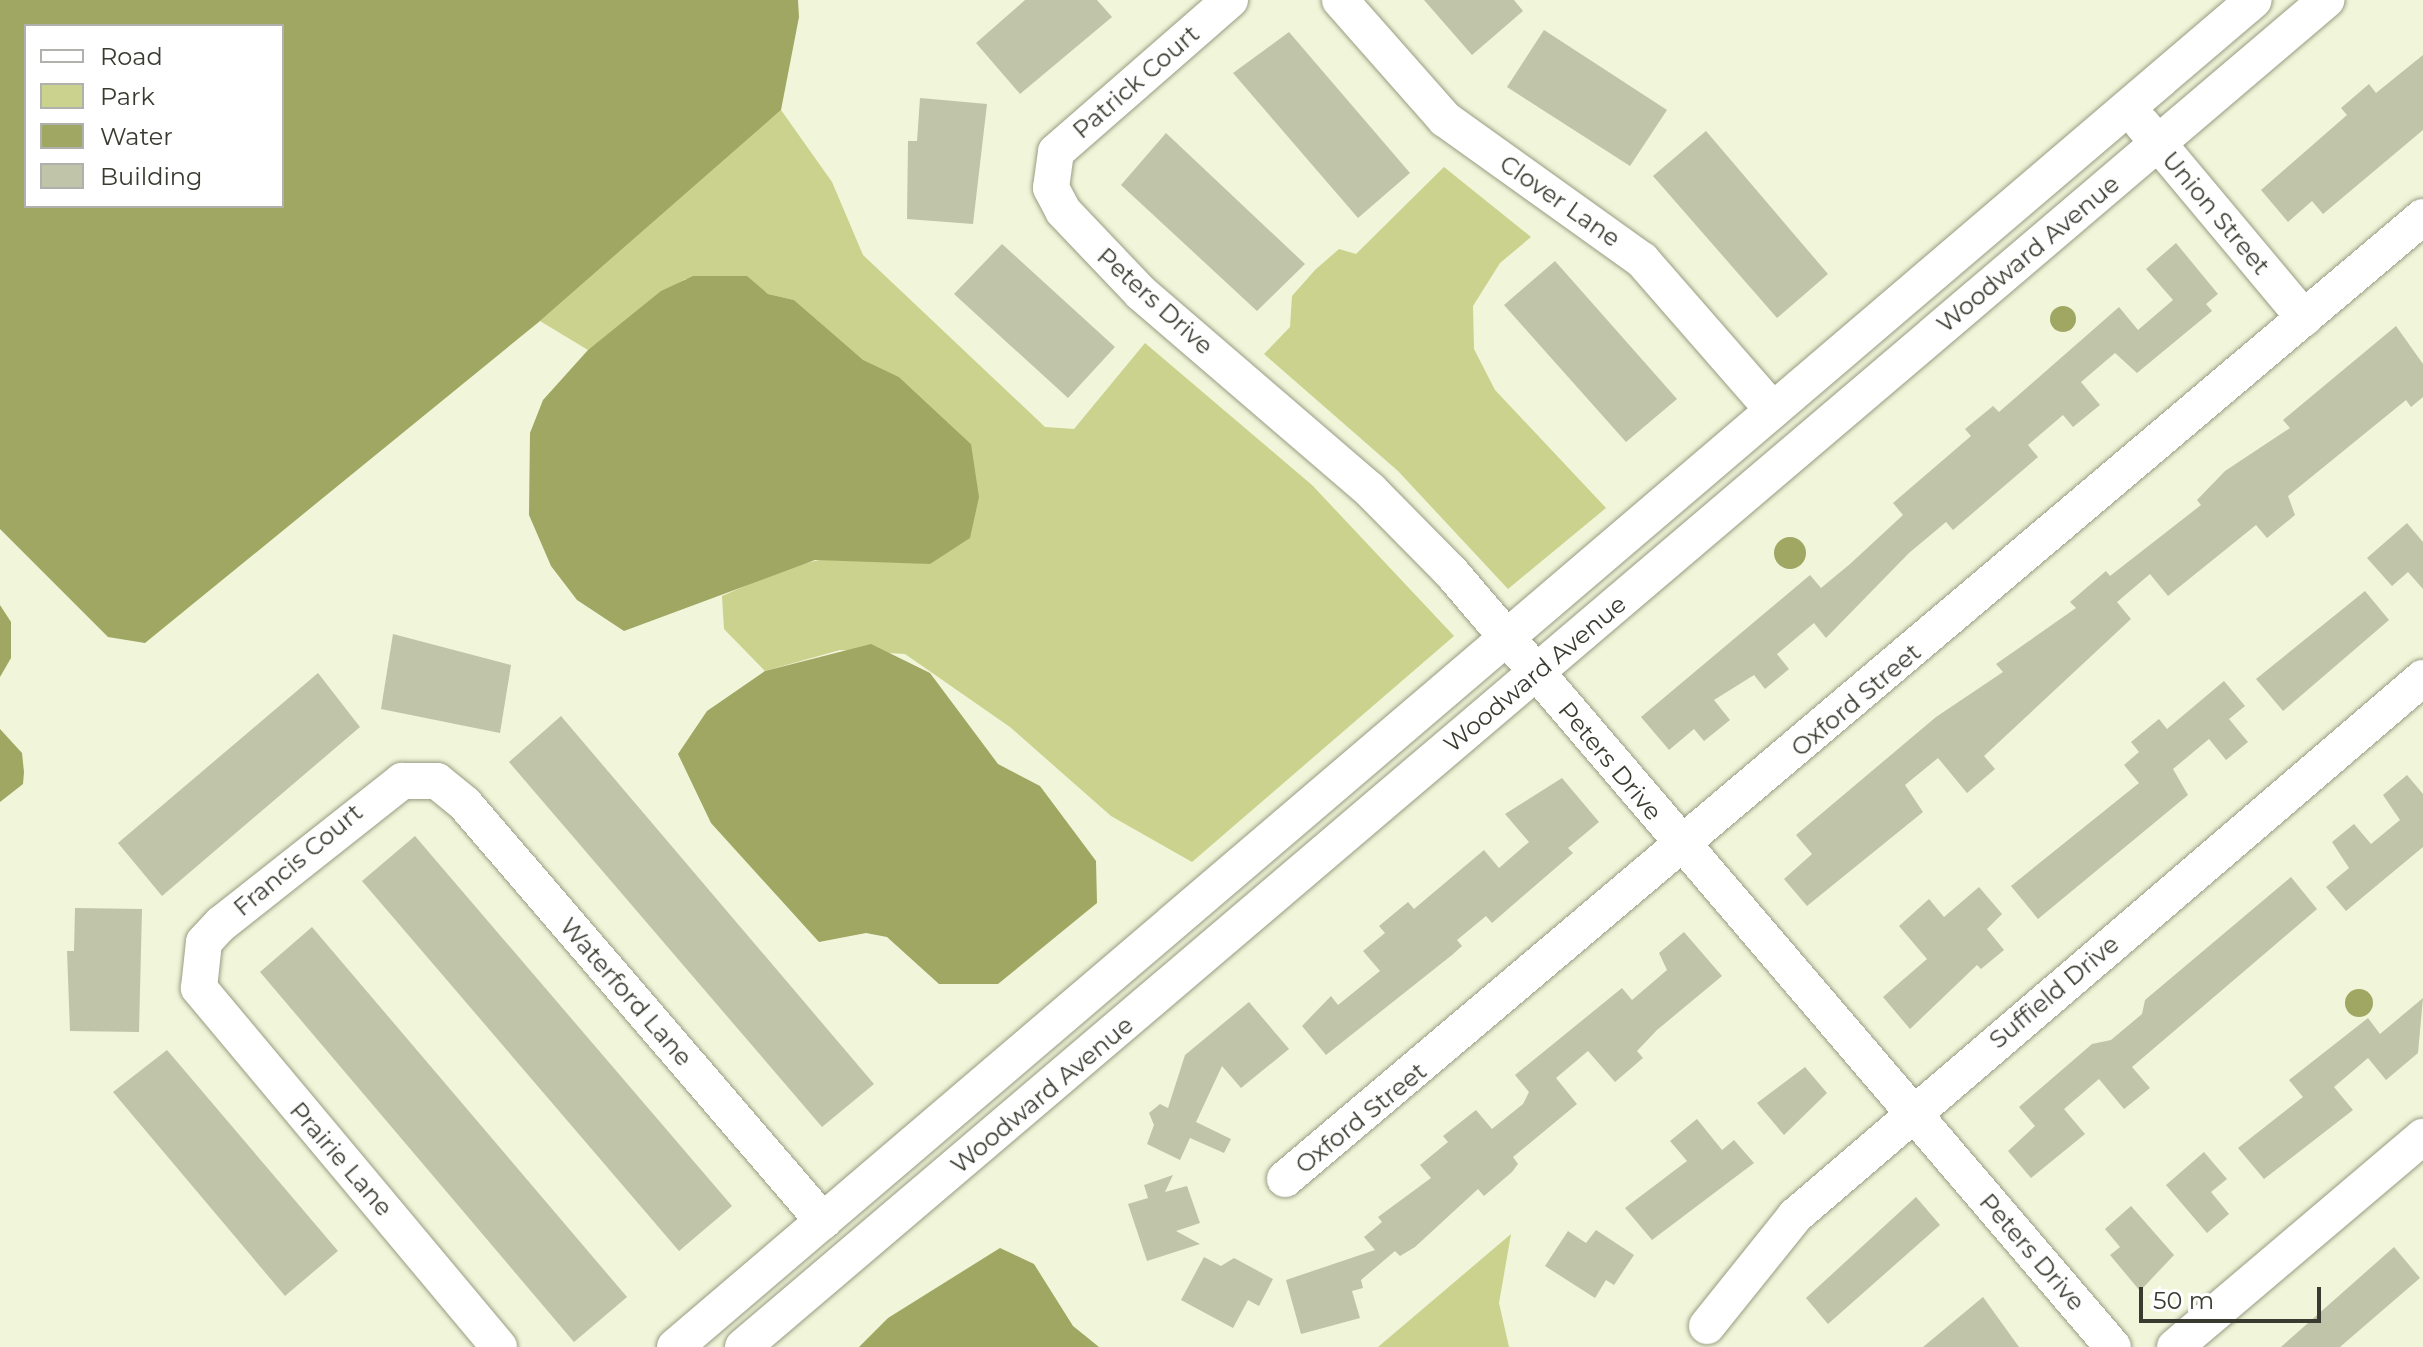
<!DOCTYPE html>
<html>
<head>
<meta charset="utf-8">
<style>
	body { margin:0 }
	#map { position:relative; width:2423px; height:1347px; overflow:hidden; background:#f1f5d9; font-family:Montserrat,sans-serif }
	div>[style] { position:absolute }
	.green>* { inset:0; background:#cad28e }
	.water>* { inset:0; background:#9fa763 }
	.round { border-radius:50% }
	.building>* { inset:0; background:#c0c4a9 }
	.roads { filter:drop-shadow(0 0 2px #989c82) drop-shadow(0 0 2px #989c82) }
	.minor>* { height:36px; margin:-18px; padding:0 18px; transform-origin:18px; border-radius:18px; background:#fff }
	span { translate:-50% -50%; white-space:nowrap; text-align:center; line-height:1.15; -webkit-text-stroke:7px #fff; paint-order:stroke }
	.street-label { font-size:24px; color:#3a3b30 }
	.legend { position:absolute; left:24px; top:24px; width:260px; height:184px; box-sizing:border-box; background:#fff; border:2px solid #b0b1ac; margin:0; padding:10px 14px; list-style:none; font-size:24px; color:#3a3b30 }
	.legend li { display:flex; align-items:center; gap:16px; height:40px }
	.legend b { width:40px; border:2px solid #b0b1ac }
	.scale { position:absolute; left:2139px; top:1287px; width:182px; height:36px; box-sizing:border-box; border:4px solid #3a3b30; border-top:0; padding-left:10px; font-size:24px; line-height:28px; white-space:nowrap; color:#3a3b30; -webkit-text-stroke:6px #fff; paint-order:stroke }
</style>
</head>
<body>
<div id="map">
	<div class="green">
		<div style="clip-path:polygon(781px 110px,832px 182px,863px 255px,1045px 427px,1074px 429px,1145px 343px,1312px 485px,1454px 636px,1192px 862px,1111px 816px,1010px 727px,905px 654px,840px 650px,765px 671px,724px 629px,722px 596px,789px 567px,837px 556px,930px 564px,971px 444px,899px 377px,863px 361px,794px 300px,768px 294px,746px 276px,685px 279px,588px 350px,540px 321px)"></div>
		<div style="clip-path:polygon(1444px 167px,1531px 237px,1500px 263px,1473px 306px,1474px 349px,1495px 390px,1606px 508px,1508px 589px,1398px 471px,1264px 354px,1290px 327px,1292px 296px,1315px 270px,1339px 249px,1356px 254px)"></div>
		<div style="clip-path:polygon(1511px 1234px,1499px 1303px,1509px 1347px,1378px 1347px)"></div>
	</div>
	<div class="water">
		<div style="clip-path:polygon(evenodd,0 0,798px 0,799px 17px,781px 110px,540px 321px,145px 643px,108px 637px,0 529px,0 0,26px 26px,282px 26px,282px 206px,26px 206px,26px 26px)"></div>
		<div style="clip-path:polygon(693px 276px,747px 276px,768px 294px,794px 300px,863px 360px,899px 377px,971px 444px,979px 497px,970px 538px,930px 564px,815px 560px,624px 631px,577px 600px,551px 566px,529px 515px,530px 433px,543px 400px,588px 350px,661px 291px)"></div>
		<div class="round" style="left:2050px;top:306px;width:26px;height:26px"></div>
		<div class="round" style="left:1774px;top:537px;width:32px;height:32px"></div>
		<div style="clip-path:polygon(0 605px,11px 622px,11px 658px,0 677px)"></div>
		<div style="clip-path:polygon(871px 644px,930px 673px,998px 764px,1040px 786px,1096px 861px,1097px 903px,998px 984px,939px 984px,887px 937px,866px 933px,819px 942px,711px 823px,678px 754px,707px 711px,765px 671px)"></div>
		<div style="clip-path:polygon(0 729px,22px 753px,24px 772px,23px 784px,0 802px)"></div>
		<div class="round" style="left:2345px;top:989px;width:28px;height:28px"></div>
		<div style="clip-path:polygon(1000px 1248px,1034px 1264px,1073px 1326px,1099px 1347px,859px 1347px,888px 1318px)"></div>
	</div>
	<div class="building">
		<div style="clip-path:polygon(1025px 0,1097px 0,1112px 17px,1020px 94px,976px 43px)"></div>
		<div style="clip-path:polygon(1424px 0,1514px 0,1523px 11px,1472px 55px)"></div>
		<div style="clip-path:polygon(1544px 30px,1667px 110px,1630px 166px,1507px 87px)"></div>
		<div style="clip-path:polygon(1289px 32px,1410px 173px,1358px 218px,1233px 73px)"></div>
		<div style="clip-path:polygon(2423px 55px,2423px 130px,2323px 214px,2312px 201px,2288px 222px,2261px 190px,2347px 115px,2341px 108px,2369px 84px,2376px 93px)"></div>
		<div style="clip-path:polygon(920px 98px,987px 104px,973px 224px,907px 219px,908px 141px,917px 141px)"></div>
		<div style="clip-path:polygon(1706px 131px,1828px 274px,1777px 318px,1653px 176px)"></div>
		<div style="clip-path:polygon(1166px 133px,1305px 264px,1257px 311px,1121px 185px)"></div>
		<div style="clip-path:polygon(2176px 243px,2218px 294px,2206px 304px,2212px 311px,2137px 373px,2115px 353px,2081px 382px,2100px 405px,2073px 427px,2063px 415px,2028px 445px,2038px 457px,1953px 530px,1946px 522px,1909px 553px,1826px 638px,1814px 623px,1777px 654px,1789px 669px,1765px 689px,1754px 675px,1714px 700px,1730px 720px,1704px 741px,1694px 729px,1669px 750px,1641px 717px,1810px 575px,1821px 588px,1850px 564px,1903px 515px,1893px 503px,1971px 436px,1965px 429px,1993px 406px,1999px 412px,2119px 307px,2138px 330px,2173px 300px,2146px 269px)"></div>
		<div style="clip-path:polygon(1002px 244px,1115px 347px,1068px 398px,954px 294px)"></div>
		<div style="clip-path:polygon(1555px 261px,1677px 399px,1626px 442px,1504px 305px)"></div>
		<div style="clip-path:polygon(2396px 326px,2423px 364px,2423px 397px,2411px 407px,2406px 400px,2288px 496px,2295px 515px,2267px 538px,2256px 525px,2168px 596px,2150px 574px,2117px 602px,2131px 619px,1984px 756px,1995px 769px,1967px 793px,1938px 758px,1905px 785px,1923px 812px,1807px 906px,1784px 879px,1812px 854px,1796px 835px,1936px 717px,2003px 672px,1996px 664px,2076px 608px,2070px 602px,2106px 571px,2110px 576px,2201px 505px,2197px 500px,2225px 471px,2290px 428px,2283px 420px)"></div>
		<div style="clip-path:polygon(2407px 523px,2423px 542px,2423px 589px,2408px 572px,2392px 586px,2367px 558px)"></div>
		<div style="clip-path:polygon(2365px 591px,2389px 620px,2283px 711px,2256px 679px)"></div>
		<div style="clip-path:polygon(393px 634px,511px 665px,500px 733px,381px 709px)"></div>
		<div style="clip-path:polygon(318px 673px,360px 727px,162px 896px,118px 843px)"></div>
		<div style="clip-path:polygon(2224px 681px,2245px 706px,2229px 719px,2248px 742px,2226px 760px,2209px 739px,2173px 769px,2188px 795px,2038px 919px,2011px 886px,2139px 783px,2124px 765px,2139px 752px,2131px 742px,2159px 719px,2167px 729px)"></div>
		<div style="clip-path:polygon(561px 716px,874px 1084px,822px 1127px,509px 762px)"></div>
		<div style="clip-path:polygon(2407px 775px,2423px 794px,2423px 847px,2346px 911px,2326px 887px,2349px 868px,2332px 842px,2354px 824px,2371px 844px,2400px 820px,2383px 795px)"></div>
		<div style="clip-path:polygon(1562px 778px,1599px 822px,1568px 848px,1573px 853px,1492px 923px,1486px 916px,1457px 940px,1462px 946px,1452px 955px,1326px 1055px,1302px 1026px,1331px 996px,1338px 1005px,1380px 971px,1363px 951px,1385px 933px,1379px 926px,1408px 902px,1414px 909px,1484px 850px,1499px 868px,1529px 842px,1505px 814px)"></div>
		<div style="clip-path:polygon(415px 836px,732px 1206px,679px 1251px,362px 881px)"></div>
		<div style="clip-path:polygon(2291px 877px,2317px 909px,2132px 1067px,2150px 1088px,2124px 1109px,2099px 1079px,2064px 1109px,2085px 1134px,2031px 1178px,2008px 1151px,2035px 1126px,2019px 1107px,2092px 1044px,2111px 1040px,2142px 1014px,2145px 1000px)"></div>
		<div style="clip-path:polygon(1979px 887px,2002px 914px,1987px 929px,2004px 950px,1981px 969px,1977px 965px,1910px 1029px,1883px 997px,1927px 959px,1899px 926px,1929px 899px,1944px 917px)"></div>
		<div style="clip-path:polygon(75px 908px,142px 909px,139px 1032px,70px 1031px,67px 951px,74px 951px)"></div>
		<div style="clip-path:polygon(312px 927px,627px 1297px,574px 1342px,260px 972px)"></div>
		<div style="clip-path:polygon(1684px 932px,1722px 976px,1657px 1030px,1637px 1051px,1643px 1058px,1615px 1082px,1588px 1051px,1556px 1078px,1577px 1104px,1513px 1157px,1518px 1164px,1512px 1172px,1484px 1196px,1478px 1189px,1415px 1247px,1400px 1256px,1395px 1251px,1361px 1280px,1363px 1288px,1352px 1291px,1360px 1318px,1301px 1334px,1286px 1280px,1375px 1250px,1364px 1237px,1382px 1222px,1378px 1217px,1431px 1178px,1420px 1165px,1448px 1142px,1443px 1136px,1476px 1110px,1492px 1129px,1523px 1104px,1529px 1092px,1515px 1075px,1622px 988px,1632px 1000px,1667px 970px,1659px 953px)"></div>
		<div style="clip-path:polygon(2423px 998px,2418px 1053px,2386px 1080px,2368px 1058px,2334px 1087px,2353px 1110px,2264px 1179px,2238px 1148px,2303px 1097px,2289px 1080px,2368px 1018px,2380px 1034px)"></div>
		<div style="clip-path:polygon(1249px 1002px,1289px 1049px,1241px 1088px,1222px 1066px,1196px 1122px,1231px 1139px,1224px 1153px,1190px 1138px,1180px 1160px,1147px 1144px,1154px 1125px,1149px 1113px,1160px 1104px,1168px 1108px,1185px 1055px)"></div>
		<div style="clip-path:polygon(167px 1050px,338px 1251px,285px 1296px,113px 1092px)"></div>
		<div style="clip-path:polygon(1805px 1067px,1827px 1093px,1784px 1135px,1757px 1103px)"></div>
		<div style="clip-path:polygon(1697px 1119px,1722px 1150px,1734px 1140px,1754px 1163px,1652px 1240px,1625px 1208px,1687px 1161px,1670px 1141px)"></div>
		<div style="clip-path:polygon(2204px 1152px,2227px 1179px,2211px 1192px,2229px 1214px,2207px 1233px,2166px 1185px)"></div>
		<div style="clip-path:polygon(1173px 1175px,1165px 1192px,1187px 1186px,1200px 1223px,1176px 1231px,1200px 1244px,1147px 1261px,1128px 1204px,1148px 1198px,1144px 1185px)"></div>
		<div style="clip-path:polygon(1916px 1197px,1940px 1225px,1828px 1324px,1806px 1298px)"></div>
		<div style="clip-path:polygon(2131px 1206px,2174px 1255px,2140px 1291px,2110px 1255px,2120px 1247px,2105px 1229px)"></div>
		<div style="clip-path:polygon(1596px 1230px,1634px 1255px,1614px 1285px,1606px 1280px,1595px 1298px,1545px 1266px,1568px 1231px,1586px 1243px)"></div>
		<div style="clip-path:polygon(2394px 1247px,2420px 1278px,2340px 1347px,2281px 1347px)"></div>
		<div style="clip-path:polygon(1204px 1257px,1221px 1266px,1234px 1258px,1273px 1279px,1259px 1306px,1248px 1300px,1233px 1328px,1181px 1300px)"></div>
		<div style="clip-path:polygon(1983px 1297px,2019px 1347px,1923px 1347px)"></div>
	</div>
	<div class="roads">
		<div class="minor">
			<div style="left:1230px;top:0;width:231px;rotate:138.9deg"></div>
			<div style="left:1056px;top:152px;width:36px;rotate:98deg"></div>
			<div style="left:1051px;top:188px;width:26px;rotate:62deg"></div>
			<div style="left:1063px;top:211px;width:113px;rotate:46.4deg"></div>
			<div style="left:1141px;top:293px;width:302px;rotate:40.7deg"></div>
			<div style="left:1370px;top:490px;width:115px;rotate:45.4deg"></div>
			<div style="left:1451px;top:572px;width:1019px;rotate:49.5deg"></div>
			<div style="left:1340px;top:0;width:159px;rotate:48.6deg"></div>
			<div style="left:1445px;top:119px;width:242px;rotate:35.6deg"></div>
			<div style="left:1642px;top:260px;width:199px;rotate:48.9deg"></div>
			<div style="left:2142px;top:124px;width:253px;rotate:50.1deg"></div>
			<div style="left:1285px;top:1179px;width:1490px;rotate:-40.21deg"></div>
			<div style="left:1707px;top:1326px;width:141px;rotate:-51.3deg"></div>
			<div style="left:1795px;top:1216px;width:827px;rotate:-40.59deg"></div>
			<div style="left:499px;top:1347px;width:468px;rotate:-129.9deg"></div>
			<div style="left:199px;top:988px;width:46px;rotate:-83.8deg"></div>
			<div style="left:204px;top:942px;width:25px;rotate:-47deg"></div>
			<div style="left:221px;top:924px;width:231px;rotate:-38.3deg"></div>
			<div style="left:402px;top:781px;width:35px"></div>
			<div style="left:437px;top:781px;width:36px;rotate:39deg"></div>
			<div style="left:465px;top:804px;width:550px;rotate:49.35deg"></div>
			<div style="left:675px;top:1347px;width:2075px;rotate:-40.47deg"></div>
			<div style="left:743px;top:1347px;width:2079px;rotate:-40.39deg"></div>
			<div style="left:2175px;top:1347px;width:325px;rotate:-40.3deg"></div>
		</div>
	</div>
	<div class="street-label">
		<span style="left:1136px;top:82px;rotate:-41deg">Patrick Court</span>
		<span style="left:1560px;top:201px;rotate:35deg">Clover Lane</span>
		<span style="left:2216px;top:213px;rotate:50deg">Union Street</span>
		<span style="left:2028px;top:254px;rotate:-40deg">Woodward Avenue</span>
		<span style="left:1155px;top:301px;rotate:42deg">Peters Drive</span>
		<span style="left:1535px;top:674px;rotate:-40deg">Woodward Avenue</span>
		<span style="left:1856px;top:700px;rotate:-40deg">Oxford Street</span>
		<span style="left:1610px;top:761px;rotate:50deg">Peters Drive</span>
		<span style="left:298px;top:860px;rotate:-40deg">Francis Court</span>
		<span style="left:626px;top:992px;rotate:49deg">Waterford Lane</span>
		<span style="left:2054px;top:992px;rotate:-40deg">Suffield Drive</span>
		<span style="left:1042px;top:1095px;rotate:-40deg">Woodward Avenue</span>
		<span style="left:1361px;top:1118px;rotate:-39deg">Oxford Street</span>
		<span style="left:341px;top:1159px;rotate:49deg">Prairie Lane</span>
		<span style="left:2032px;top:1252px;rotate:49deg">Peters Drive</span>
	</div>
	<ul class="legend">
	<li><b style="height:10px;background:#fff"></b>Road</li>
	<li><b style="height:22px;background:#cad28e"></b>Park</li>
	<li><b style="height:22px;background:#9fa763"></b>Water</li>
	<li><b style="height:22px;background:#c0c4a9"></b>Building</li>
	</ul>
	<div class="scale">50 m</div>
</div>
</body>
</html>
